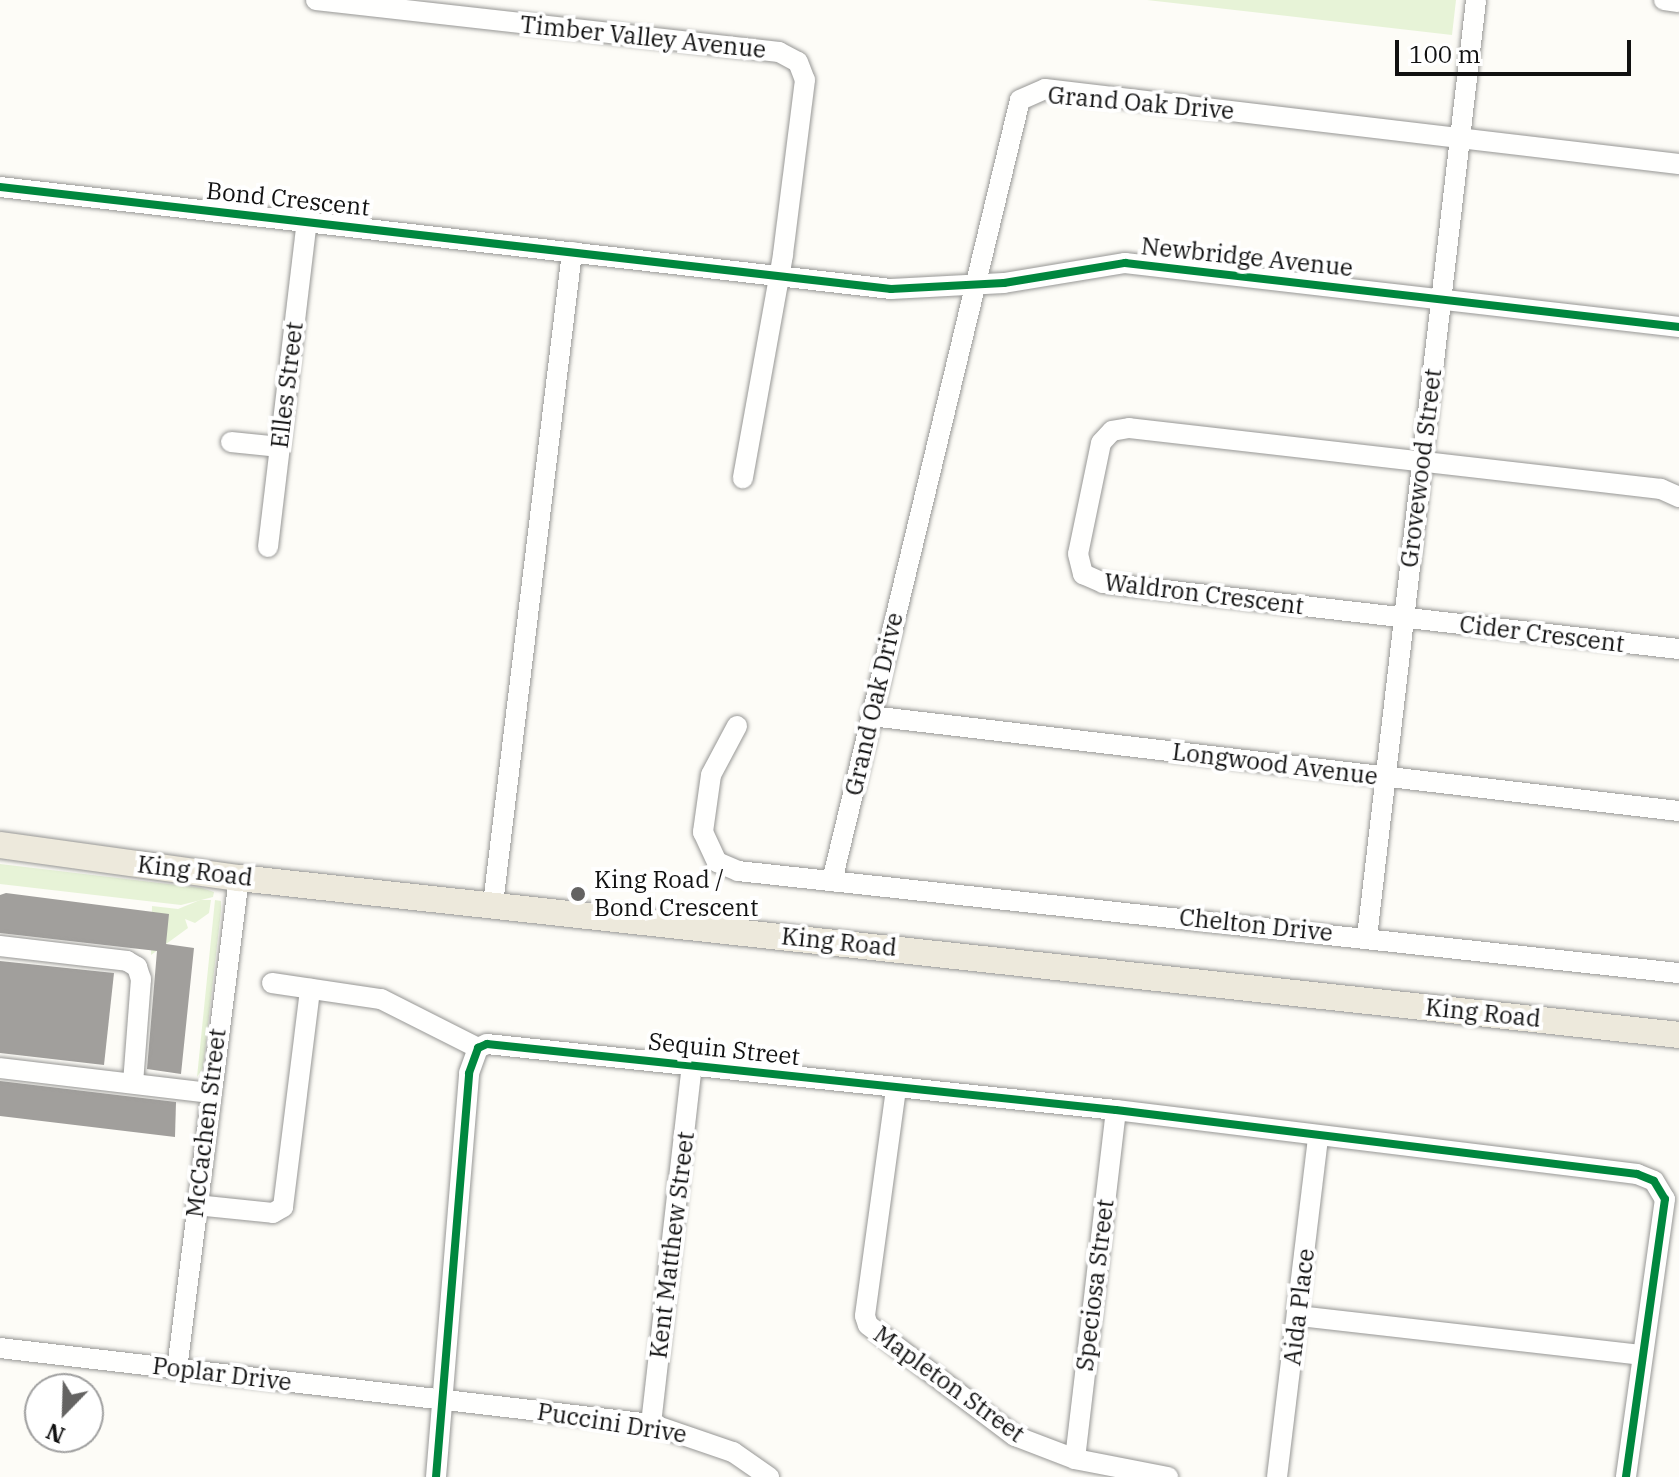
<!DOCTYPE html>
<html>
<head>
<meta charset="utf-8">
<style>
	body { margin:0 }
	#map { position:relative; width:1679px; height:1477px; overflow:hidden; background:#fdfcf7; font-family:"IBM Plex Serif",serif }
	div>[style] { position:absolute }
	.green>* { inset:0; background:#e7f3d7 }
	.building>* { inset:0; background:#a19f9c }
	.roads { filter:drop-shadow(0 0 2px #979795) drop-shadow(0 0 2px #979795) }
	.minor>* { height:20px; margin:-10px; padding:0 10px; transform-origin:10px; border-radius:10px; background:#fffffe }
	.major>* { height:26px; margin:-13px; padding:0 13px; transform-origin:13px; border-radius:13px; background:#ede9dc }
	.cycleway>* { height:8px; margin:-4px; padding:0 4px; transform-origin:4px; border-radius:4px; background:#00873e }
	.dots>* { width:22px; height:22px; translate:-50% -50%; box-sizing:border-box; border:4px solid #fff; border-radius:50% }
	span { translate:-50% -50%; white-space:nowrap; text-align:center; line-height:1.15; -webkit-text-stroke:8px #fff; paint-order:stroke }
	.street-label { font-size:24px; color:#111 }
	.poi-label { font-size:24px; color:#111 }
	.left { translate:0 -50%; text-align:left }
	.north { position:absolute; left:24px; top:1373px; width:80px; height:80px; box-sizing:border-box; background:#fff; border:2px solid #a0a0a0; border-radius:50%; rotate:203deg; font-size:22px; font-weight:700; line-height:32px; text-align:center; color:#111 }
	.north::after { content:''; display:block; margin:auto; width:28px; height:36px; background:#646362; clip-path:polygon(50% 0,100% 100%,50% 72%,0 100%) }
	.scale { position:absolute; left:1395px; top:40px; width:236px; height:36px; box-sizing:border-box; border:4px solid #111; border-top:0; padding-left:10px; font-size:24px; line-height:28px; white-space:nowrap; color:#111; -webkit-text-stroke:6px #fff; paint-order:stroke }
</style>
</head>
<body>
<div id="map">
	<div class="green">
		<div style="clip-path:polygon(1147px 0,1456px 0,1452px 35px)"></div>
		<div style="clip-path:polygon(0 864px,202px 888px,214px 892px,213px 897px,181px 905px,0 884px)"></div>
		<div style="clip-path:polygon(200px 900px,211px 900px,209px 913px,195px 923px,185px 919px,188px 928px,151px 955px,152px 906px,178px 909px)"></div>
		<div style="clip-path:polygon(215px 900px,221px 901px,221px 911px,203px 1068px,197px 1077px)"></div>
	</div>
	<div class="building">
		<div style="clip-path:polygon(6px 893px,169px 914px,166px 944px,194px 948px,181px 1074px,147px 1069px,157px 951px,0 933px,0 895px)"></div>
		<div style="clip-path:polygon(0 961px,114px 973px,104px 1065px,0 1053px)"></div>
		<div style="clip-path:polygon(0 1081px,176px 1102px,175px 1137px,0 1116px)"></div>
	</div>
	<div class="roads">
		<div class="minor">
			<div style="left:316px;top:0;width:466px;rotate:6.4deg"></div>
			<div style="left:779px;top:52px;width:21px;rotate:28deg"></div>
			<div style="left:798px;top:62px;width:19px;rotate:69deg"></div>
			<div style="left:805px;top:80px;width:176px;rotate:97.2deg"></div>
			<div style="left:783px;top:255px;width:227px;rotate:100.2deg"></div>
			<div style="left:1664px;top:0;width:15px;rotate:8deg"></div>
			<div style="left:0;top:187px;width:897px;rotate:6.53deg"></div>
			<div style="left:891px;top:289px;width:113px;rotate:-3deg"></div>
			<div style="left:1004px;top:283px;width:123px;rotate:-9.4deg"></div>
			<div style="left:1125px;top:263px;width:558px;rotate:6.59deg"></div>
			<div style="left:231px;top:442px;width:49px;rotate:5.8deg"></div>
			<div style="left:1679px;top:497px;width:20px;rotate:-156deg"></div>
			<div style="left:1661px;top:489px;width:535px;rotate:-173.46deg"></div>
			<div style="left:1129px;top:428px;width:17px;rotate:170deg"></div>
			<div style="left:1112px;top:431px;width:16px;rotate:133deg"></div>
			<div style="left:1101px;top:443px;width:113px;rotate:101.7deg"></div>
			<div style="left:1078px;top:554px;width:21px;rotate:76deg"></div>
			<div style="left:1083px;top:574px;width:22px;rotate:24deg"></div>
			<div style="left:1103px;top:583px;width:580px;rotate:6.54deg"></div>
			<div style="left:268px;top:547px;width:327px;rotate:-83.2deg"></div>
			<div style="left:871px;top:716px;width:814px;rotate:6.71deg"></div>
			<div style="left:737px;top:726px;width:55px;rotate:118deg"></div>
			<div style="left:711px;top:775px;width:58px;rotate:98deg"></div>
			<div style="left:703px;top:832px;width:33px;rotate:65deg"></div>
			<div style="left:717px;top:862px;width:23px;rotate:23deg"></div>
			<div style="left:738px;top:871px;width:947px;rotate:6.19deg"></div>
			<div style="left:832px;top:881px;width:803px;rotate:-76.47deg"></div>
			<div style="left:1020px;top:100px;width:27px;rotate:-24deg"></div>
			<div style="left:1045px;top:89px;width:638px;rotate:6.75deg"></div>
			<div style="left:493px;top:904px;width:657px;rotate:-83.09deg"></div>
			<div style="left:1367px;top:937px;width:943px;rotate:-83.36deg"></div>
			<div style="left:0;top:946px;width:128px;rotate:6.7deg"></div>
			<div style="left:127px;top:961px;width:12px;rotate:31deg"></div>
			<div style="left:137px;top:967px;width:13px;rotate:72deg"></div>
			<div style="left:141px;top:979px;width:103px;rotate:94.4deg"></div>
			<div style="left:272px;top:983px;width:110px;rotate:8.4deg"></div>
			<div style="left:381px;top:999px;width:109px;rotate:26.8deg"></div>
			<div style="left:0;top:1068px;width:211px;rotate:6.8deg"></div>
			<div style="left:896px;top:1089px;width:229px;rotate:97.8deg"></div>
			<div style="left:865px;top:1316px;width:9px;rotate:72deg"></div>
			<div style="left:868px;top:1325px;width:184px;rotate:37.1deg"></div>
			<div style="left:1015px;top:1436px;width:64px;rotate:21deg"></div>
			<div style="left:1075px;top:1459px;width:95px;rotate:11deg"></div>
			<div style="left:196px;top:1205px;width:77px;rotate:5.9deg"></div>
			<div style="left:273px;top:1213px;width:12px;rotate:-31deg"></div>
			<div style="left:283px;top:1207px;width:220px;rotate:-82.9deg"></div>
			<div style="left:1299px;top:1316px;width:345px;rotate:6.5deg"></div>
			<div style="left:0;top:1348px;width:655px;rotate:6.66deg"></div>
			<div style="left:651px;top:1424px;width:87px;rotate:18.9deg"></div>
			<div style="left:733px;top:1452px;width:44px;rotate:34.8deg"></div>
			<div style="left:177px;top:1369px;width:495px;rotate:-82.8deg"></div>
			<div style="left:651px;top:1424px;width:360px;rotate:-83.5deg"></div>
			<div style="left:1075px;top:1459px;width:351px;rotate:-83.3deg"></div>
			<div style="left:436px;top:1477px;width:405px;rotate:-85.3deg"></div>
			<div style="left:469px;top:1073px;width:27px;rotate:-70deg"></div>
			<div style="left:478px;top:1048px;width:10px;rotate:-24deg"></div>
			<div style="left:487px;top:1044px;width:632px;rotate:5.99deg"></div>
			<div style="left:1116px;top:1110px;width:525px;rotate:7deg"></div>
			<div style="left:1637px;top:1174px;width:18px;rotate:22deg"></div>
			<div style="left:1654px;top:1181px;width:21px;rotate:59deg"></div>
			<div style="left:1665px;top:1199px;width:281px;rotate:98deg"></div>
			<div style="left:1277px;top:1477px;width:343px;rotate:-83.1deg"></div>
		</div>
		<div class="major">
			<div style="left:0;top:845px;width:241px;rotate:7.9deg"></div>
			<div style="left:239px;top:878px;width:1449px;rotate:6.22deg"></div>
		</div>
	</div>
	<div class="cycleway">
		<div style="left:0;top:187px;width:897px;rotate:6.53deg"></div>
		<div style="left:891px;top:289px;width:113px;rotate:-3deg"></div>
		<div style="left:1004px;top:283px;width:123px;rotate:-9.4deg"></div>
		<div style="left:1125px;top:263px;width:558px;rotate:6.59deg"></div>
		<div style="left:436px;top:1477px;width:405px;rotate:-85.3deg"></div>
		<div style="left:469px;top:1073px;width:27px;rotate:-70deg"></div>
		<div style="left:478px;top:1048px;width:10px;rotate:-24deg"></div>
		<div style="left:487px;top:1044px;width:632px;rotate:5.99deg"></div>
		<div style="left:1116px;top:1110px;width:525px;rotate:7deg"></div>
		<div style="left:1637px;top:1174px;width:18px;rotate:22deg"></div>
		<div style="left:1654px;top:1181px;width:21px;rotate:59deg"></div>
		<div style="left:1665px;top:1199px;width:281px;rotate:98deg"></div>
	</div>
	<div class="dots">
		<div style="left:578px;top:894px;background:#646362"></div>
	</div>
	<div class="street-label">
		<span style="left:643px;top:37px;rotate:6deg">Timber Valley Avenue</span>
		<span style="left:1141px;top:103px;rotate:5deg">Grand Oak Drive</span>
		<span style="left:288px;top:199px;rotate:6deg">Bond Crescent</span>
		<span style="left:1247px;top:257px;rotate:6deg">Newbridge Avenue</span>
		<span style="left:287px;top:385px;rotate:-83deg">Elles Street</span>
		<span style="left:1421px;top:468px;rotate:-83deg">Grovewood Street</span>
		<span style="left:1204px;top:594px;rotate:7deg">Waldron Crescent</span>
		<span style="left:1542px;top:634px;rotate:7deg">Cider Crescent</span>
		<span style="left:874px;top:704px;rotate:-77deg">Grand Oak Drive</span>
		<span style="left:1275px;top:764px;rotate:7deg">Longwood Avenue</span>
		<span style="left:195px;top:871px;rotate:7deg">King Road</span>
		<span style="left:1256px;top:925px;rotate:6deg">Chelton Drive</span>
		<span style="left:839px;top:942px;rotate:6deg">King Road</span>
		<span style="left:1483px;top:1013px;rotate:6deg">King Road</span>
		<span style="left:724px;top:1049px;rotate:6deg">Sequin Street</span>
		<span style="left:206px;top:1123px;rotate:-83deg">McCachen Street</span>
		<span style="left:672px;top:1245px;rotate:-83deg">Kent Matthew Street</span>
		<span style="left:1095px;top:1285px;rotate:-83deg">Speciosa Street</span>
		<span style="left:1299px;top:1307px;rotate:-83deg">Aida Place</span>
		<span style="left:222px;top:1374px;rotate:7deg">Poplar Drive</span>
		<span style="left:949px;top:1384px;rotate:36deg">Mapleton Street</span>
		<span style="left:612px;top:1423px;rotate:9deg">Puccini Drive</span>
	</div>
	<div class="poi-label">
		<span class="left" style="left:594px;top:894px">King Road /<br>Bond Crescent</span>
	</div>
	<div class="north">N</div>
	<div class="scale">100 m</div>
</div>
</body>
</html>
